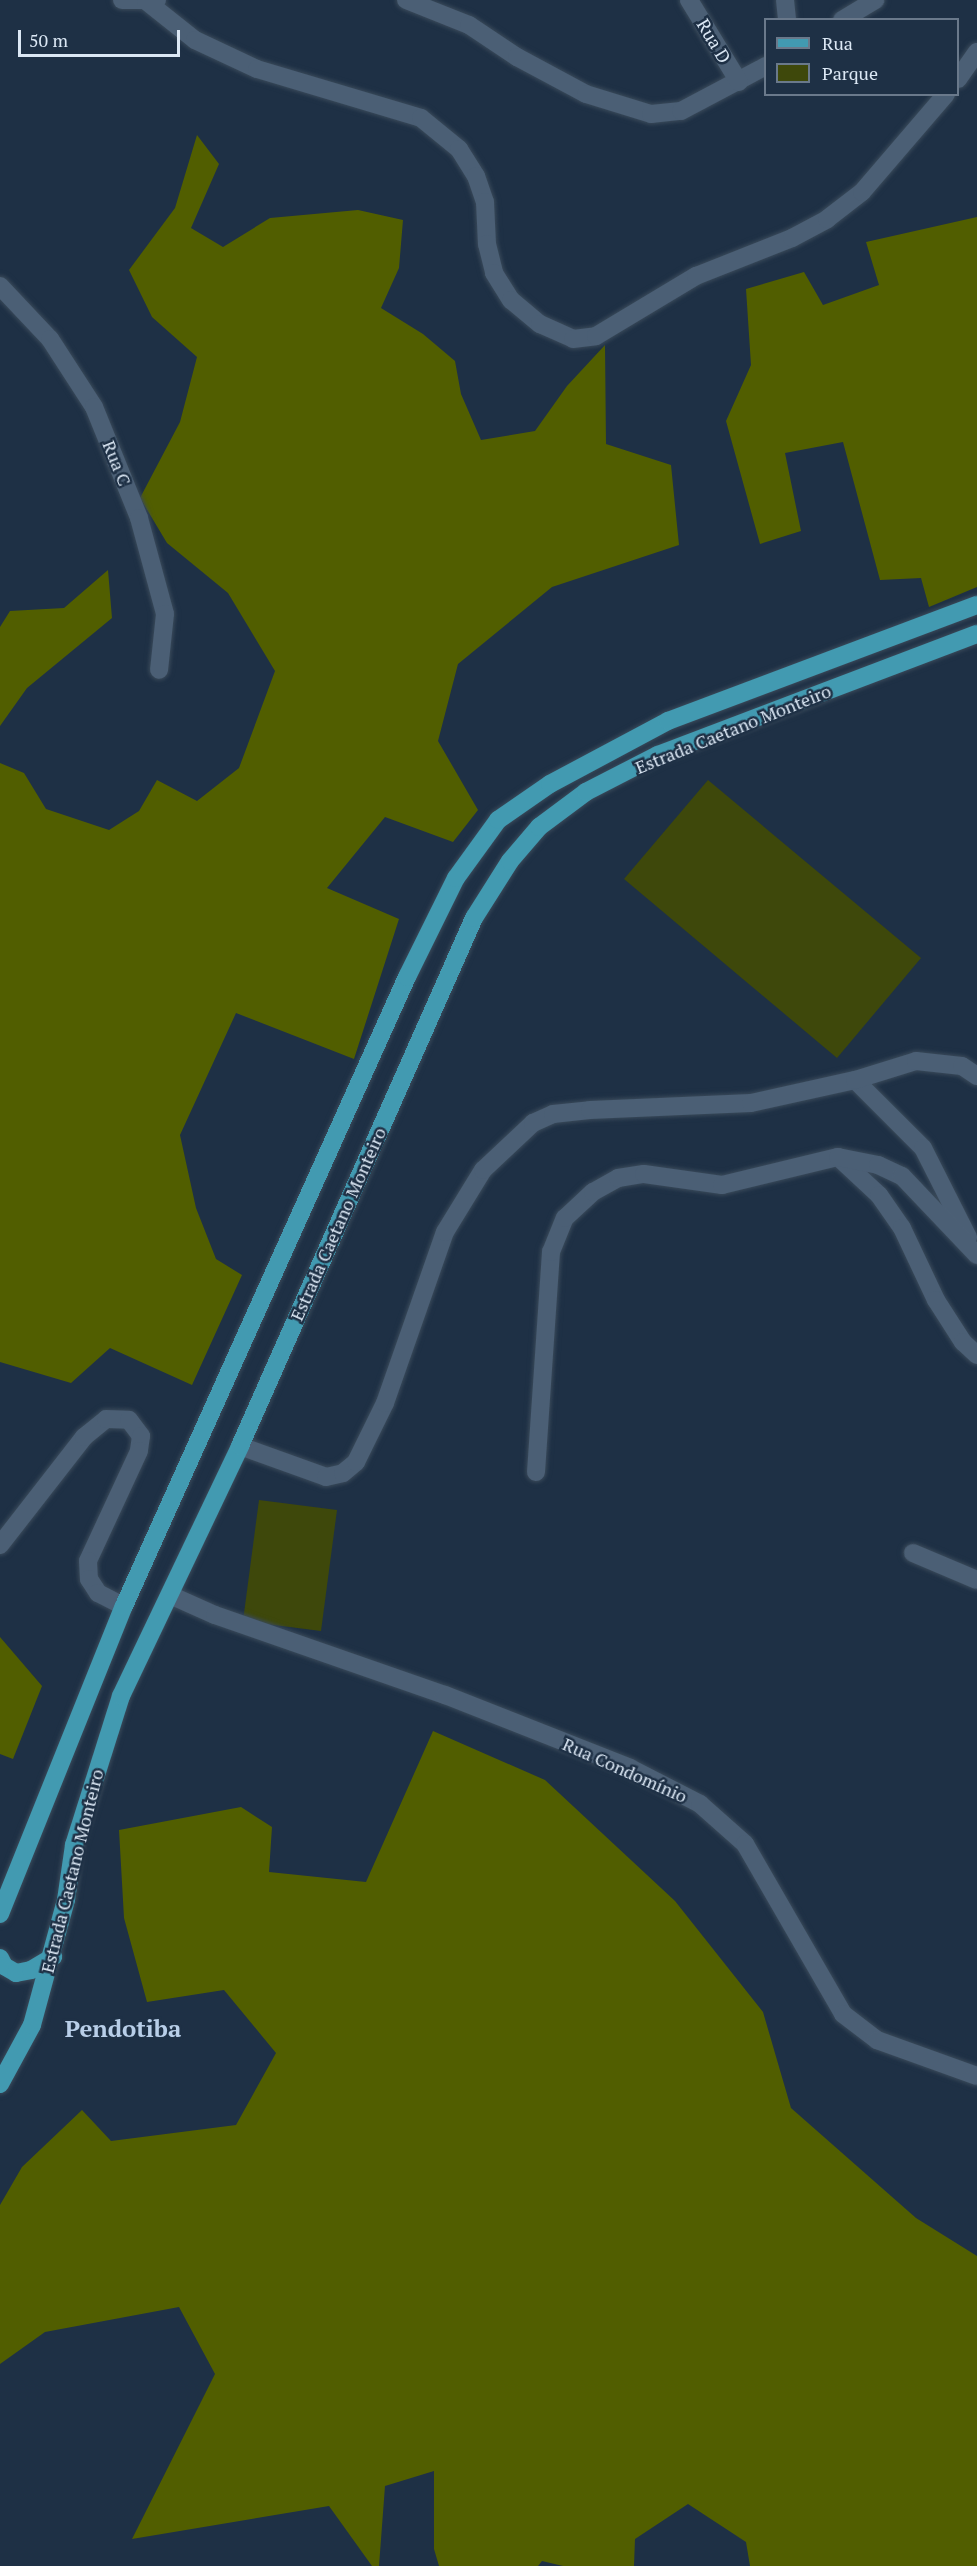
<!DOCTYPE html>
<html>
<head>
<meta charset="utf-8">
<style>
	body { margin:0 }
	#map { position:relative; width:977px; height:2566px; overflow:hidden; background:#1e3045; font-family:"PT Serif",serif }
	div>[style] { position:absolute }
	.green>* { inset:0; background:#3e480b }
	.forest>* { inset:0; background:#515e00 }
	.roads { filter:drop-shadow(0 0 2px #3a4a5a) drop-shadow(0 0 2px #3a4a5a) }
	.minor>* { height:18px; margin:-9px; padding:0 9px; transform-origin:9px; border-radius:9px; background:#4b5f75 }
	.major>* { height:18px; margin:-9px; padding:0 9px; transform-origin:9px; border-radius:9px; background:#429ab1 }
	span { translate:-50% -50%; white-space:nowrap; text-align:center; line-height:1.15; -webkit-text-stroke:5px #1e3045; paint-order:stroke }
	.street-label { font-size:18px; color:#dbe7f4 }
	.district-label { font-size:24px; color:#b8cee8; font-weight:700 }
	.legend { position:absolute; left:764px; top:18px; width:195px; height:78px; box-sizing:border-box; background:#1e3045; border:2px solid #6a798b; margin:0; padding:8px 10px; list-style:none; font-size:18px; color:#dbe7f4 }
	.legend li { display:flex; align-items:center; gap:12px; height:30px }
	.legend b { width:30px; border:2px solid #6a798b }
	.scale { position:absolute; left:18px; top:30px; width:162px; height:27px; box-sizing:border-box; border:3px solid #dbe7f4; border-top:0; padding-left:8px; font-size:18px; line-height:21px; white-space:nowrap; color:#dbe7f4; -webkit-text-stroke:4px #1e3045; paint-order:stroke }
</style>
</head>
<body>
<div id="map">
	<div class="green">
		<div style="clip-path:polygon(708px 780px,921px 958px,837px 1058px,624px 879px)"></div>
		<div style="clip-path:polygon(259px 1500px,337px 1510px,321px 1631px,243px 1621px)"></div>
	</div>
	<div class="forest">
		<div style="clip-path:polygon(197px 135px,219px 164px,191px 228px,223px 247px,270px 218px,358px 210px,403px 220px,399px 268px,381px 308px,423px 334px,455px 361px,461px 394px,481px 440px,535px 431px,567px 386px,605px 345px,606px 444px,671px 465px,679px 545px,552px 587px,458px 664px,438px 741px,478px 810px,453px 842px,385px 817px,327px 888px,399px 919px,354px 1059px,236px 1013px,180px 1135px,196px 1208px,216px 1259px,242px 1275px,192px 1385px,110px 1348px,71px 1383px,0 1362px,0 763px,24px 773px,46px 809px,109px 830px,139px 811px,157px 780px,197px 801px,239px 768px,275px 671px,228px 593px,167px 543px,140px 498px,180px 422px,197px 357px,152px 317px,129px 270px,175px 208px)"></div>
		<div style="clip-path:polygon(977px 217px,977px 587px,929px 607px,921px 578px,880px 580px,843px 442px,785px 453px,801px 531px,760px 544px,726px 421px,751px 365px,746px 289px,804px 272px,823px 305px,879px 285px,866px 242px)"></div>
		<div style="clip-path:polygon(108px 570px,112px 618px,27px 688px,0 726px,0 627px,10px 611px,64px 608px)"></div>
		<div style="clip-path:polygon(0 1637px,42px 1686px,13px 1759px,0 1754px)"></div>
		<div style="clip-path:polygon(433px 1731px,545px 1780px,675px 1901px,763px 2012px,791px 2108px,916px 2218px,977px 2256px,977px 2566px,750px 2566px,746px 2542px,688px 2504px,635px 2539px,634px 2566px,563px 2566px,542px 2561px,538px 2566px,439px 2566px,434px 2549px,434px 2471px,385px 2486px,379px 2566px,372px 2566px,329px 2506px,132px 2539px,215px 2374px,179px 2307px,45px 2332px,0 2364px,0 2205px,22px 2167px,82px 2110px,111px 2141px,236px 2125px,276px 2053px,224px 1990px,147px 2002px,124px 1918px,119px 1830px,241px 1807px,272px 1827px,269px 1872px,366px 1882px)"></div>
	</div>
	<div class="roads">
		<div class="minor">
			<div style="left:122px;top:0;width:35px"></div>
			<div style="left:406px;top:0;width:68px;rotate:21.6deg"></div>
			<div style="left:469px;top:25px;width:58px;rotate:33.7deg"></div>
			<div style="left:517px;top:57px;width:78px;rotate:28.2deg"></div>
			<div style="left:586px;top:94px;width:68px;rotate:17.1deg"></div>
			<div style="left:651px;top:114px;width:30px;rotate:-6deg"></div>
			<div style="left:681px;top:111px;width:96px;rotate:-27.9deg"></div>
			<div style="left:689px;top:0;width:96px;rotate:58.6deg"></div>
			<div style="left:785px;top:0;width:20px;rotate:84deg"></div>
			<div style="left:146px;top:1px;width:63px;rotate:38.5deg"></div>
			<div style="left:195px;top:40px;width:68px;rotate:25.1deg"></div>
			<div style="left:257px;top:69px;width:171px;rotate:16.6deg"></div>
			<div style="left:421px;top:118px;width:49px;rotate:39.2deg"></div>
			<div style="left:459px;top:149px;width:32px;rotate:58deg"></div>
			<div style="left:476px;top:176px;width:28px;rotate:71deg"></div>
			<div style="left:485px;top:202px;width:42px;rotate:87.3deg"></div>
			<div style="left:487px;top:244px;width:30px;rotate:76deg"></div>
			<div style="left:494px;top:273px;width:32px;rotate:58deg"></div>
			<div style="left:511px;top:300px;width:38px;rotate:40deg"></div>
			<div style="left:540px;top:324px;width:36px;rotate:24deg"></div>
			<div style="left:573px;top:339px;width:23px;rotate:-7deg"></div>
			<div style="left:596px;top:336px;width:117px;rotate:-31deg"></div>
			<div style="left:696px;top:276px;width:103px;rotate:-21.6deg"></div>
			<div style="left:792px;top:238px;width:40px;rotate:-28deg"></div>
			<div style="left:827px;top:219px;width:44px;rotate:-37.6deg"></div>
			<div style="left:862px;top:192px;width:129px;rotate:-49.4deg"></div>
			<div style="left:842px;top:20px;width:39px;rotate:-31deg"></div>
			<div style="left:958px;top:79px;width:33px;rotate:-55deg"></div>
			<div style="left:0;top:286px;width:73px;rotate:46.7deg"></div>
			<div style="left:50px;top:339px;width:81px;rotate:57.1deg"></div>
			<div style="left:94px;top:407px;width:120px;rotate:67.9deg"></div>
			<div style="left:139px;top:518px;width:99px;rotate:74.8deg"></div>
			<div style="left:165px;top:614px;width:56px;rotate:96.1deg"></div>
			<div style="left:855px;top:1080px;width:96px;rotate:45deg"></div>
			<div style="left:923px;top:1148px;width:100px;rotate:63.2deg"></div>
			<div style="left:838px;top:1157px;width:56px;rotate:42.8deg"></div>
			<div style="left:879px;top:1195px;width:40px;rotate:55.1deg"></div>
			<div style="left:902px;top:1228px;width:80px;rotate:64.7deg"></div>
			<div style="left:936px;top:1300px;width:50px;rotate:57.3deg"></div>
			<div style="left:963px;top:1342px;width:19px;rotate:43deg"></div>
			<div style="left:240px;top:1446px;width:91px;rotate:19.8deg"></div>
			<div style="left:326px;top:1477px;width:17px;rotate:-13deg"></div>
			<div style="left:343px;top:1473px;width:17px;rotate:-40deg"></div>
			<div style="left:356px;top:1462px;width:66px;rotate:-63.8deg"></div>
			<div style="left:385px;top:1403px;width:181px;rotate:-70.7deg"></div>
			<div style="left:445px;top:1232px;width:73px;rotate:-58.5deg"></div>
			<div style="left:483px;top:1170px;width:69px;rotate:-43.2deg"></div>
			<div style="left:533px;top:1123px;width:22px;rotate:-24deg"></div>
			<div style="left:553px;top:1114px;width:37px;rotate:-6deg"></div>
			<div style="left:590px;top:1110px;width:161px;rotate:-2.5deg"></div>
			<div style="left:751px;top:1103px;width:107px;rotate:-12.5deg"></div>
			<div style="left:855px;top:1080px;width:64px;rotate:-17.3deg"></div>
			<div style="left:916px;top:1061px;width:46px;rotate:6.2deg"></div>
			<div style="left:962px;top:1066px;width:18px;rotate:34deg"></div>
			<div style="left:536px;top:1472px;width:221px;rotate:-86.1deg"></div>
			<div style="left:551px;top:1252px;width:37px;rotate:-68deg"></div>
			<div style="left:565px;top:1218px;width:38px;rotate:-43deg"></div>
			<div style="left:593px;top:1192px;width:29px;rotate:-29deg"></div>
			<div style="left:618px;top:1178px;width:26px;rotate:-9deg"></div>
			<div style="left:644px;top:1174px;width:79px;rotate:8deg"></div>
			<div style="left:722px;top:1185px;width:119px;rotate:-13.6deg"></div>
			<div style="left:838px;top:1157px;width:41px;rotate:11.3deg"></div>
			<div style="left:878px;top:1165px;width:26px;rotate:25deg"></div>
			<div style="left:902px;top:1176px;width:109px;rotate:46.5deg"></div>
			<div style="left:0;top:1545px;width:137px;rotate:-52.1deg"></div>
			<div style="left:84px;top:1437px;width:28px;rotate:-39deg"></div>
			<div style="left:106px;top:1419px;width:23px;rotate:2deg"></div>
			<div style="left:129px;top:1420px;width:20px;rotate:53deg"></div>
			<div style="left:141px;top:1436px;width:15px;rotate:98deg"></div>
			<div style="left:139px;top:1451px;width:121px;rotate:114.9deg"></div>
			<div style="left:88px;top:1561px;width:18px;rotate:87deg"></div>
			<div style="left:89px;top:1579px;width:17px;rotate:57deg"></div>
			<div style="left:98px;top:1593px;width:29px;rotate:27deg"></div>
			<div style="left:913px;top:1553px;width:69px;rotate:22.9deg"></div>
			<div style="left:170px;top:1595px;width:49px;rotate:24deg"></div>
			<div style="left:215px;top:1615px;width:244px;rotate:19.2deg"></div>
			<div style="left:445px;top:1695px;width:199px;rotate:21.5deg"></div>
			<div style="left:630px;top:1768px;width:79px;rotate:27.2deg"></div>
			<div style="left:700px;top:1804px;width:60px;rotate:41.6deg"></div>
			<div style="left:745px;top:1844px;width:196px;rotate:60deg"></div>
			<div style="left:843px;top:2014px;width:43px;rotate:37.4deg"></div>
			<div style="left:877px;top:2040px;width:106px;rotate:19.8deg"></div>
		</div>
		<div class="major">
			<div style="left:0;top:1914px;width:332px;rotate:-68.1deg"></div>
			<div style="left:124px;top:1606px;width:690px;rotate:-65.78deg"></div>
			<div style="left:407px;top:977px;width:110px;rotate:-63.7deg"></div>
			<div style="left:456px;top:878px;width:72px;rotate:-54.1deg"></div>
			<div style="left:498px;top:820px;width:63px;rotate:-34.7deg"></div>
			<div style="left:550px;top:784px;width:134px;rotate:-28.1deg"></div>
			<div style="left:668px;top:721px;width:330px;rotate:-20.6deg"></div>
			<div style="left:0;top:1958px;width:9px;rotate:63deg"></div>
			<div style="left:4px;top:1966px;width:14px;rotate:30deg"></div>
			<div style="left:16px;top:1973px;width:15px;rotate:-11deg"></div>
			<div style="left:31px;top:1970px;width:26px;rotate:-31deg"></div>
			<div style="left:0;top:2084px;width:67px;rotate:-61.5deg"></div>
			<div style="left:32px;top:2025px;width:130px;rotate:-74.8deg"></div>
			<div style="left:66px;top:1900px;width:56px;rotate:-81.7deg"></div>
			<div style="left:74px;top:1845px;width:156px;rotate:-72.5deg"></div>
			<div style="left:121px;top:1696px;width:277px;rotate:-64.5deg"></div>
			<div style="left:240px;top:1446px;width:578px;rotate:-66.1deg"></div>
			<div style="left:474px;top:918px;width:67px;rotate:-57.7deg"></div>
			<div style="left:510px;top:861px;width:45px;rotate:-49.5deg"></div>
			<div style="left:539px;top:827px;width:59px;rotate:-36.7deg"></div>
			<div style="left:586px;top:792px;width:81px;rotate:-27.2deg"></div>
			<div style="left:658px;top:755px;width:341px;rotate:-20.8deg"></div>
		</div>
	</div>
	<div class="street-label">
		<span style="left:714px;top:41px;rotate:59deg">Rua D</span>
		<span style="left:117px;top:463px;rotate:68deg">Rua C</span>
		<span style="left:733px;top:729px;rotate:-22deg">Estrada Caetano Monteiro</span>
		<span style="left:338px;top:1224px;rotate:-66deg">Estrada Caetano Monteiro</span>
		<span style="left:625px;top:1770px;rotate:24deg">Rua Condomínio</span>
		<span style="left:72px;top:1871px;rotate:-76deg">Estrada Caetano Monteiro</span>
	</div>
	<div class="district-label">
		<span style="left:123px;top:2029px">Pendotiba</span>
	</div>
	<ul class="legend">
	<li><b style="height:8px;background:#429ab1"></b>Rua</li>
	<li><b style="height:16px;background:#3e480b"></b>Parque</li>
	</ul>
	<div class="scale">50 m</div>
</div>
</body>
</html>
